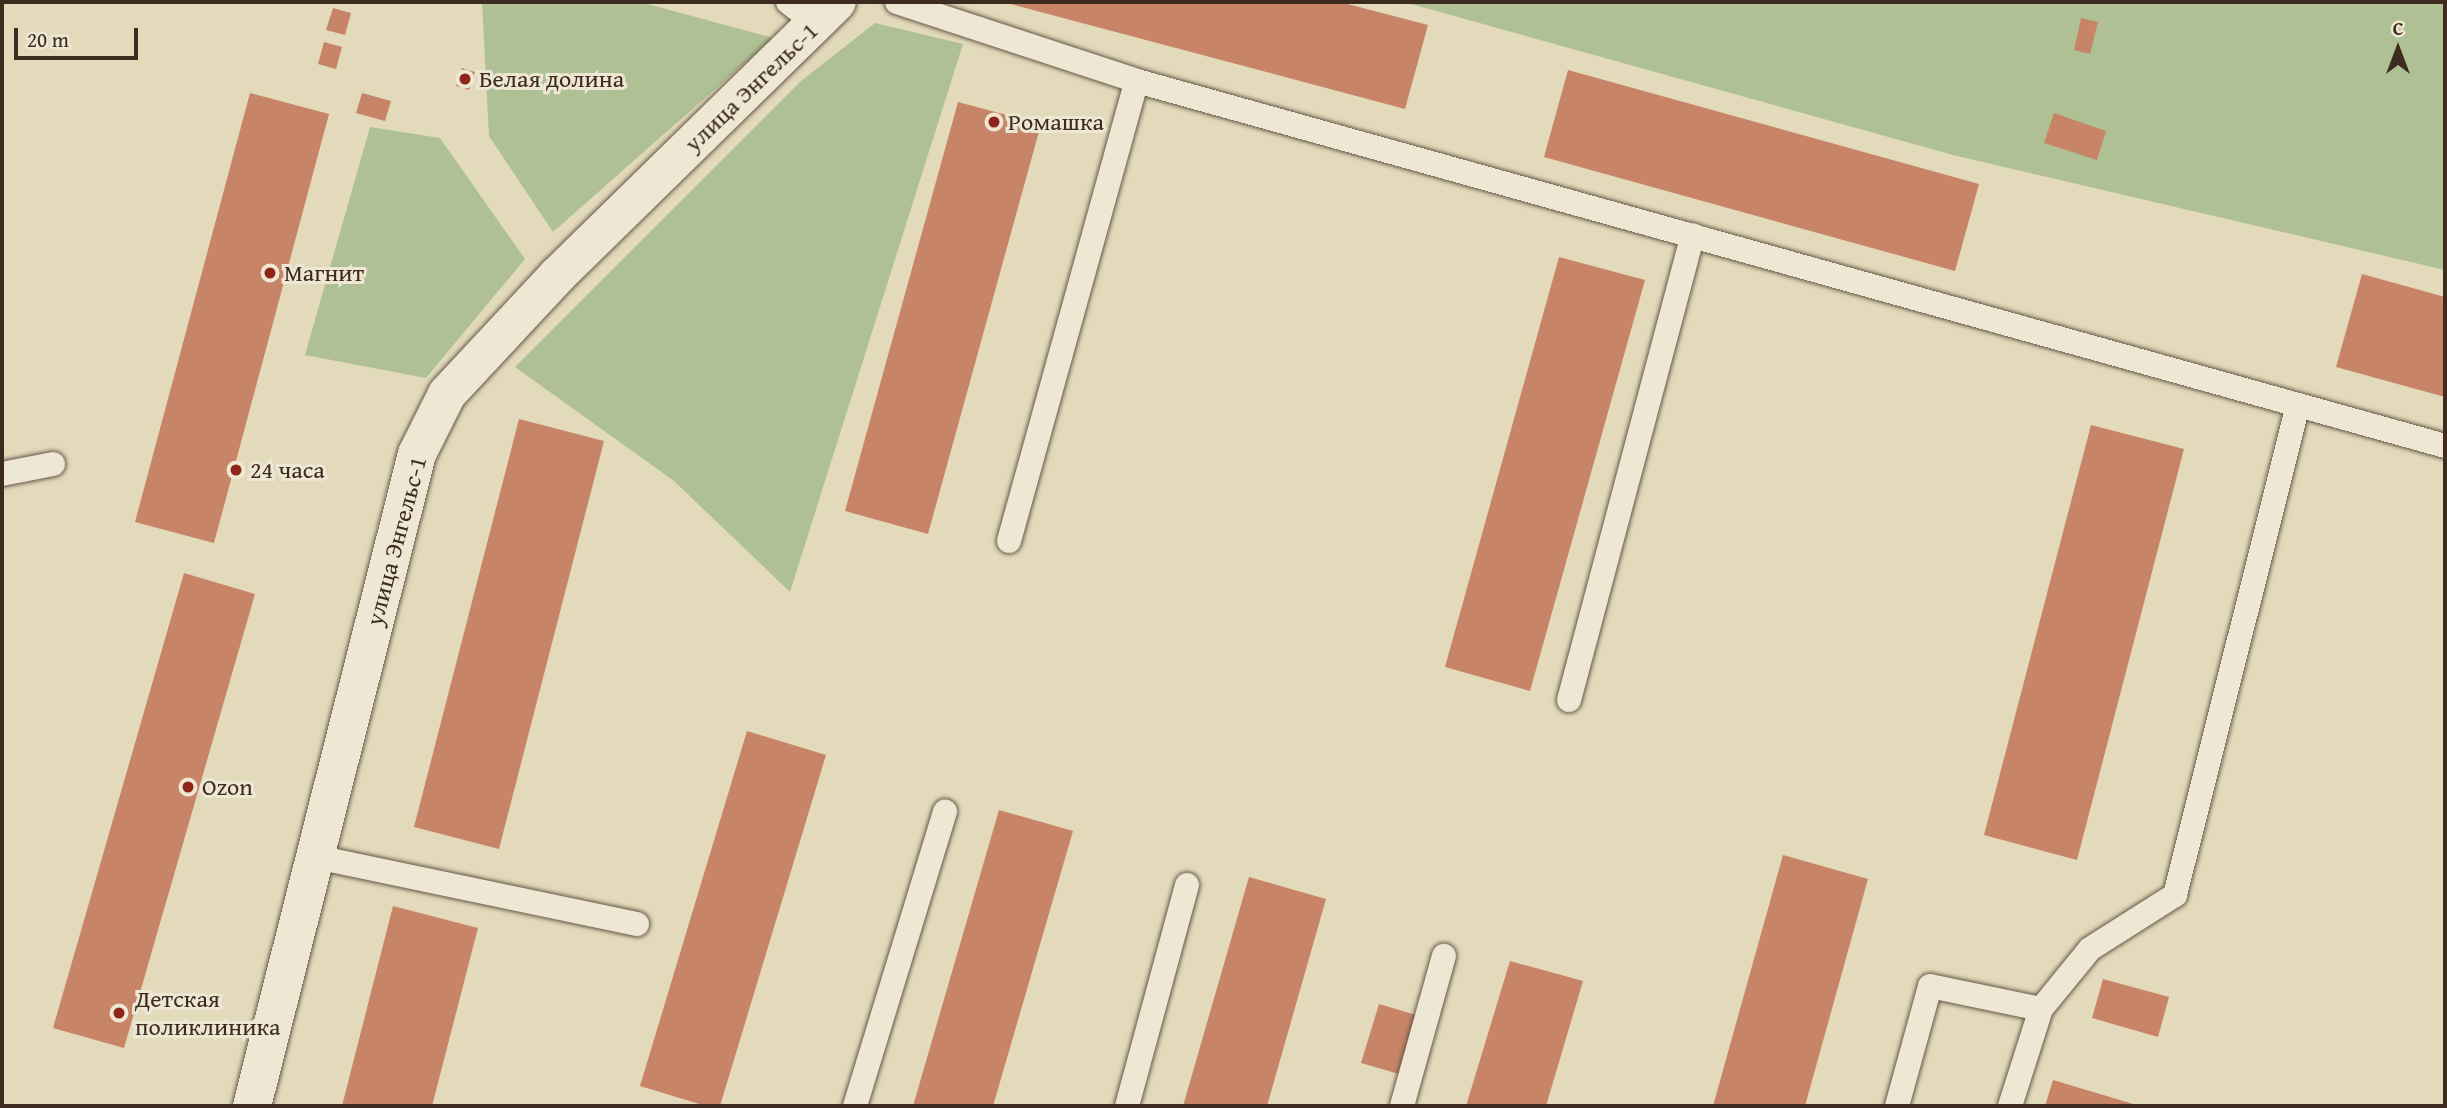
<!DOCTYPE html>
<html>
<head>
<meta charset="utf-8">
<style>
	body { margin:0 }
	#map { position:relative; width:2447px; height:1108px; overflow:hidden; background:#e3dabc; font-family:"Gentium Book Plus",serif }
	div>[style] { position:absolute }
	.green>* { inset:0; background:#afc194 }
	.building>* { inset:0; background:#c78467 }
	.roads { filter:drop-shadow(0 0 2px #675746) drop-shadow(0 0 2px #675746) }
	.service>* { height:24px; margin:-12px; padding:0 12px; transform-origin:12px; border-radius:12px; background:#ede7d3 }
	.minor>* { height:38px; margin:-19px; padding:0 19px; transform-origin:19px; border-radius:19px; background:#ede7d3 }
	.dots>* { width:19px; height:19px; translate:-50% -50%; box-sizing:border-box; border:4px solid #ede7d3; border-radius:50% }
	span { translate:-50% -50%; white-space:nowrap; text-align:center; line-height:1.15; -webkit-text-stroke:6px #ede7d3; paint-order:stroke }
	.poi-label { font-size:24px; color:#3e2b1f }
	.left { translate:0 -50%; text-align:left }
	.street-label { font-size:24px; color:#3e2b1f }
	.frame { position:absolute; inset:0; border:4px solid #3e2b1f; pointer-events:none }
	.north { position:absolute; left:2363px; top:14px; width:70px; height:70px; -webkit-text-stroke:5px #ede7d3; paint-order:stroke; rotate:0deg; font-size:19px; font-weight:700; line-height:28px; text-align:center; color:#3e2b1f }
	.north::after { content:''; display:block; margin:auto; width:24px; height:32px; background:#3e2b1f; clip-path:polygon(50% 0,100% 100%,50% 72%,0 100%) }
	.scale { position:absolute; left:14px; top:28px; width:124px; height:32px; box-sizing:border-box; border:4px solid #3e2b1f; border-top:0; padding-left:9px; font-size:21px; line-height:24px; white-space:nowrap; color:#3e2b1f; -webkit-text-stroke:5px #ede7d3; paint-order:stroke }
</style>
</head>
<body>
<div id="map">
	<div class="green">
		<div style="clip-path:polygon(482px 2px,640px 2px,773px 38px,553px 232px,489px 136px)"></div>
		<div style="clip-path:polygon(1404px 2px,2445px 2px,2445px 270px,1953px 155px)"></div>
		<div style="clip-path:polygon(875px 23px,963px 44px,790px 592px,674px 481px,515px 367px,801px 81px)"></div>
		<div style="clip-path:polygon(370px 127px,440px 138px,525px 259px,426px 378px,305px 355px)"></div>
	</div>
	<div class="building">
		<div style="clip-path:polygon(1340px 2px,1428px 25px,1405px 109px,1007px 3px)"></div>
		<div style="clip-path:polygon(333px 8px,351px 13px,345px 35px,326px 30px)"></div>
		<div style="clip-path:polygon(2081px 18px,2098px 22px,2090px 54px,2074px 50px)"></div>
		<div style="clip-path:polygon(324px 42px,342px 47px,336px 69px,318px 64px)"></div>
		<div style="clip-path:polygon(462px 68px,475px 72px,469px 90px,456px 86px)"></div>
		<div style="clip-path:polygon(1568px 70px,1979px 184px,1955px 271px,1544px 157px)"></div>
		<div style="clip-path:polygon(250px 93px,329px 114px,214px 543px,135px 522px)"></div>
		<div style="clip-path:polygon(362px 93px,391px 101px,385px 121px,356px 113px)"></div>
		<div style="clip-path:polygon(958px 102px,1041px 124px,928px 534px,845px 511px)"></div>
		<div style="clip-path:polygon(2054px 113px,2106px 131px,2097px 160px,2044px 143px)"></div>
		<div style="clip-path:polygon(1559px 257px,1645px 280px,1530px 691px,1445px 667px)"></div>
		<div style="clip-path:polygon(2362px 274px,2445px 297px,2445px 397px,2336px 367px)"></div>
		<div style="clip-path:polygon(519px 419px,604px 441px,499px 849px,414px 827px)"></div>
		<div style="clip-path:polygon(2091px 425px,2184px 449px,2077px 860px,1984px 835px)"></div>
		<div style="clip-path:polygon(184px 573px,255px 594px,124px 1048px,53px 1028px)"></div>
		<div style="clip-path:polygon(747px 731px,826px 755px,720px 1106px,706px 1106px,640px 1086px)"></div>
		<div style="clip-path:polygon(999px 810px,1073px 831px,993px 1106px,913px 1106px)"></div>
		<div style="clip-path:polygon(1783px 855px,1868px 879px,1805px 1106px,1713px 1106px)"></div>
		<div style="clip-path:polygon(1249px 877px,1326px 899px,1267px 1106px,1183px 1106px)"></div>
		<div style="clip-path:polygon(393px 906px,478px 928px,432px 1106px,342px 1106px)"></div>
		<div style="clip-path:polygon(1510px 961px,1583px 981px,1546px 1106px,1466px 1106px)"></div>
		<div style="clip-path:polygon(2103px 979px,2169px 997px,2158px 1037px,2092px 1018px)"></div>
		<div style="clip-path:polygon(1379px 1004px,1416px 1015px,1399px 1074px,1361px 1063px)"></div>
		<div style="clip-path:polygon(2053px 1080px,2140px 1106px,2045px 1106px)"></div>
	</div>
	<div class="roads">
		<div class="service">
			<div style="left:788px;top:2px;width:36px;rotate:38deg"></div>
			<div style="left:897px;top:2px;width:253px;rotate:18.2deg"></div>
			<div style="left:1137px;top:81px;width:1358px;rotate:15.59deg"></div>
			<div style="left:2px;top:474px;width:52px;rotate:-11.1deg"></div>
			<div style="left:1009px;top:541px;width:477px;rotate:-74.5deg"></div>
			<div style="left:1569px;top:700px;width:481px;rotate:-75.1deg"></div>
			<div style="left:316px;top:857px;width:328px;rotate:11.8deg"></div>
			<div style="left:855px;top:1106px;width:308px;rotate:-73deg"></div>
			<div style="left:1127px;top:1106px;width:229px;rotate:-74.8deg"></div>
			<div style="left:1402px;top:1106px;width:156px;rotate:-74.4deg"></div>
			<div style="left:1897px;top:1106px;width:124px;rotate:-74.6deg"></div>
			<div style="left:1930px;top:986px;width:113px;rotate:11.7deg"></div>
			<div style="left:2010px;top:1106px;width:102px;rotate:-72.3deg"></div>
			<div style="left:2041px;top:1009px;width:77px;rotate:-50.8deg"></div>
			<div style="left:2090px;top:949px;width:101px;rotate:-32.4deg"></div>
			<div style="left:2175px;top:895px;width:505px;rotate:-75.91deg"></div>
		</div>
		<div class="minor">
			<div style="left:252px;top:1106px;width:673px;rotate:-75.8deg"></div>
			<div style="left:417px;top:454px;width:67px;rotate:-63.4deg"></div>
			<div style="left:447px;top:394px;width:163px;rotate:-47deg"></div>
			<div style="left:558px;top:275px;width:390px;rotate:-44.4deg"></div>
		</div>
	</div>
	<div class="dots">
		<div style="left:465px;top:79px;background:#8f2418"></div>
		<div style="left:994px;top:122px;background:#8f2418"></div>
		<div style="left:270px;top:273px;background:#8f2418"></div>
		<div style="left:236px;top:470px;background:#8f2418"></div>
		<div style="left:188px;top:787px;background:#8f2418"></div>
		<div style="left:119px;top:1013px;background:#8f2418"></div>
	</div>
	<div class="poi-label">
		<span class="left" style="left:479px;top:79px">Белая долина</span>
		<span class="left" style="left:1008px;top:122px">Ромашка</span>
		<span class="left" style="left:284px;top:273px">Магнит</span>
		<span class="left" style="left:250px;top:470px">24 часа</span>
		<span class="left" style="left:202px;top:787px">Ozon</span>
		<span class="left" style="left:135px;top:1013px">Детская<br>поликлиника</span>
	</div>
	<div class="street-label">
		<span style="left:751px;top:87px;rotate:-44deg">улица Энгельс-1</span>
		<span style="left:396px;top:541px;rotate:-75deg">улица Энгельс-1</span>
	</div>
	<div class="frame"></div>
	<div class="north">С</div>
	<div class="scale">20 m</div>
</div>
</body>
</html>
